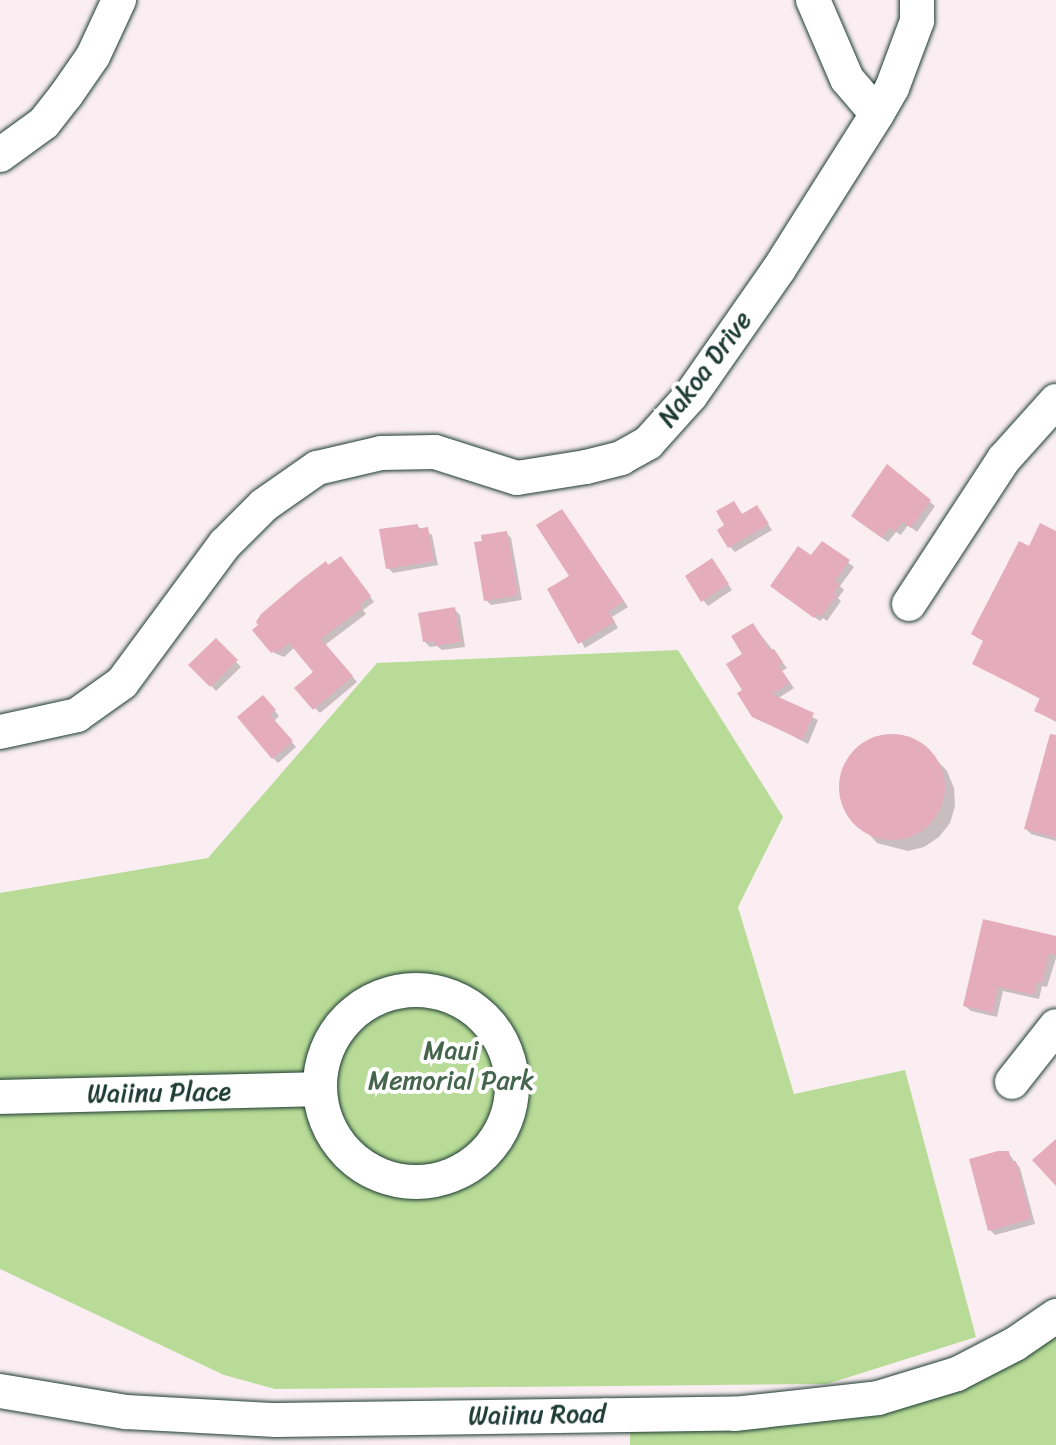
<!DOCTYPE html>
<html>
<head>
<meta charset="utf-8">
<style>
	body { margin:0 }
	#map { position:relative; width:1056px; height:1445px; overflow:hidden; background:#faeef2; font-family:Sriracha,sans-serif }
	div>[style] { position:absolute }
	.green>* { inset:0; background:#b8dc97 }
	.shadow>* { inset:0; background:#0003 }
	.building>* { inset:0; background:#e5acbd }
	.round { border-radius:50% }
	.roads { filter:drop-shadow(0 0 2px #1f3d34) drop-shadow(0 0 2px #1f3d34) }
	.minor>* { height:34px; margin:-17px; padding:0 17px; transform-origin:17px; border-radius:17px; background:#fff }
	.minor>.ring { margin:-17px; padding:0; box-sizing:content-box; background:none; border:34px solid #fff; border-radius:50% }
	span { translate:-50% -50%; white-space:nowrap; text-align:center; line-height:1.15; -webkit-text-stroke:8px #fff; paint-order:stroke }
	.street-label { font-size:26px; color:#1f3d34 }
	.park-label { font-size:26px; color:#45654d }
</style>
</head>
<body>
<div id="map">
	<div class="green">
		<div style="clip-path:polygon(678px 650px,783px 817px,738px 907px,794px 1094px,905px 1070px,976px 1337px,827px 1384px,275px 1389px,224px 1375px,0 1269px,0 893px,208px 858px,377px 663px)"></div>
		<div style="clip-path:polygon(1056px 1333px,1056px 1445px,630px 1445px,630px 1427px,799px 1425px,868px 1414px)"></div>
	</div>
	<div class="shadow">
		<div style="clip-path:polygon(888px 467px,935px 506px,917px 532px,908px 525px,901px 535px,896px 532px,888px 542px,858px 521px)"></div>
		<div style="clip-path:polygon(734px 503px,743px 516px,757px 508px,772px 530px,735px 552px,730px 547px,727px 526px)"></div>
		<div style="clip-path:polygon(567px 517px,628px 607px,612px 617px,618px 628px,585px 648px,550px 590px,571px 576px)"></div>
		<div style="clip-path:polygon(417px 526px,432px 535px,438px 565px,393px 573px,388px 568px)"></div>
		<div style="clip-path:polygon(506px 533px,511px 538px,522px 600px,491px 605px,486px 600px)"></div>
		<div style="clip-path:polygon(1056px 534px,1056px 722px,1037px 711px,1042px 700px,974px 663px,985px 642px,974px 634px,1029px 549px)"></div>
		<div style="clip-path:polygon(822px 543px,854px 567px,840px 586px,844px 590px,838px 598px,841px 601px,827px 621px,823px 618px,820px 621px,777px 591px)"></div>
		<div style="clip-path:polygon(712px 561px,732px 590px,708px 606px,703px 600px)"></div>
		<div style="clip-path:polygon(346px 564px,374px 602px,363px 610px,366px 614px,325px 645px,357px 682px,320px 713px,315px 708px,316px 672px,295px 647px,284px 657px,272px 652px,329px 568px)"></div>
		<div style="clip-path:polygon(455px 610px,460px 615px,465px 647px,442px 650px,437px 646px,430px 647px,424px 641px)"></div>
		<div style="clip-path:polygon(753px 625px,787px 668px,782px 671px,794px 688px,777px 699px,818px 720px,808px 744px,754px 716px,745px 690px,744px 655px)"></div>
		<div style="clip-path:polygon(216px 641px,241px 667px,216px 691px,191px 665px)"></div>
		<div style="clip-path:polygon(268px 703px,279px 716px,274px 721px,296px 747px,278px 763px,273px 758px)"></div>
		<div style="clip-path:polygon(889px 736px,907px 738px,923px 746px,947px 771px,954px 788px,955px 806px,950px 823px,939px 837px,924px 847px,908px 851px,877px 843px,844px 807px,840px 792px,847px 760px,872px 740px)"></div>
		<div style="clip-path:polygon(1056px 758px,1056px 841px,1031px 834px,1026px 829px)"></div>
		<div style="clip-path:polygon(1056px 939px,1056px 958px,1047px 987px,1042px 986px,1039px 999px,1003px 991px,997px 1017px,971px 1011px,965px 1006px)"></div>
		<div style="clip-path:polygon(1008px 1153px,1020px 1168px,1035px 1224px,995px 1235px,990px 1230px)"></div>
	</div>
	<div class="building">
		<div style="clip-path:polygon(887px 464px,931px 500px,911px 528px,902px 522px,895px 532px,890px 528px,882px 538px,851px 516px)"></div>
		<div style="clip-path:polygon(734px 501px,742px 514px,757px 505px,769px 524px,728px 548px,717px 530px,724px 525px,716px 511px)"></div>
		<div style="clip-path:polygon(562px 509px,624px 601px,608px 612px,615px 622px,578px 644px,547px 589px,569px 576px,536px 525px)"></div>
		<div style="clip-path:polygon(1040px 523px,1056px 531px,1056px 721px,1034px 711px,1040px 698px,972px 664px,983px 641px,971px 634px,1019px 541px,1029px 546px)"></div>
		<div style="clip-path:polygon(418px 524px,418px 529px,428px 527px,434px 561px,386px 569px,379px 529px)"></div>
		<div style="clip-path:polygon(507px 531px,518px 595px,484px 601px,474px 542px,482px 541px,481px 535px)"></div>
		<div style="clip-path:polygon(822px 541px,850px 560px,835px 581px,840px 584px,834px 593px,837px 595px,821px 617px,817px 614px,814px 618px,770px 586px,798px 546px,811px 555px)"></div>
		<div style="clip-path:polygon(341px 556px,371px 596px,360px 604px,362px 608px,321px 639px,353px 676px,313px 710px,294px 688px,313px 672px,289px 643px,277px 653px,275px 650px,271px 653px,252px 630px,258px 625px,256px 622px,261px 614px,301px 580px,326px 561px,328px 565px)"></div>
		<div style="clip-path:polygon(712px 558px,729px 584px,701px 602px,685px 576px)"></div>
		<div style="clip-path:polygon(455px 607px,461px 642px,435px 646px,434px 641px,423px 642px,418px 613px)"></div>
		<div style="clip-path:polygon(753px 623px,770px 650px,774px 649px,783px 662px,779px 666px,790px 683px,772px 694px,814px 713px,802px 740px,752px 717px,737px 693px,742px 690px,726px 664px,742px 654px,731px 636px)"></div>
		<div style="clip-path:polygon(216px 638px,238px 660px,210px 687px,188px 665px)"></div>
		<div style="clip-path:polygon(263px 695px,276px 710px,270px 715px,293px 741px,272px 759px,237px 717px)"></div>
		<div class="round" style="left:839px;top:734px;width:106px;height:106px"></div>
		<div style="clip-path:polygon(1050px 734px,1056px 735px,1056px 838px,1024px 829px)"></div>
		<div style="clip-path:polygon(983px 919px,1056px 936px,1056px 955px,1049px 954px,1042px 983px,1037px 982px,1034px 995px,998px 987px,993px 1013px,963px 1006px)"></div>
		<div style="clip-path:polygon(1056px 1139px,1056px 1186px,1032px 1160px)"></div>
		<div style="clip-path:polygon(998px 1151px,1009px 1151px,1011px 1162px,1016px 1161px,1031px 1219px,988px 1231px,969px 1159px)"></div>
	</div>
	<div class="roads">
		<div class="minor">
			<div style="left:813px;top:0;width:86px;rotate:66.7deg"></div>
			<div style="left:847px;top:79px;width:46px;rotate:49.4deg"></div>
			<div style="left:0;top:155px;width:54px;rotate:-36deg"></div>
			<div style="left:44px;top:123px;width:36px;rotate:-52deg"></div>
			<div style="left:66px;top:95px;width:47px;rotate:-55.3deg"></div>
			<div style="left:93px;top:56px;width:62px;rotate:-65.1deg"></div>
			<div style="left:909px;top:604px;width:173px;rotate:-56.8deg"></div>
			<div style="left:1004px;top:459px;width:78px;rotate:-48.1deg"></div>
			<div style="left:0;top:732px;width:79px;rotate:-12.4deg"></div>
			<div style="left:77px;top:715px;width:55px;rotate:-35.4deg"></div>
			<div style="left:122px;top:683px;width:173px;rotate:-53.5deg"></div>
			<div style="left:225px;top:544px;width:55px;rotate:-45deg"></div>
			<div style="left:264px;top:505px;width:65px;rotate:-34.9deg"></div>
			<div style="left:317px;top:468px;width:66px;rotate:-13.2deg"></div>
			<div style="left:381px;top:453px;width:54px;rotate:-1.1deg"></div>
			<div style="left:435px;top:452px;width:86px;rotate:17.6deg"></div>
			<div style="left:517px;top:478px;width:70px;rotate:-9.1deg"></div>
			<div style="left:586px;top:467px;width:36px;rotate:-14deg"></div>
			<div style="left:621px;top:458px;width:31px;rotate:-29deg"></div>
			<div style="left:648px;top:443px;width:64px;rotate:-48.1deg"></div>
			<div style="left:691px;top:395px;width:154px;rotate:-55.1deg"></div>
			<div style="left:779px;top:269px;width:183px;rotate:-57.7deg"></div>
			<div style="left:877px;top:114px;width:30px;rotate:-60deg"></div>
			<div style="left:892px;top:88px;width:72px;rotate:-69.5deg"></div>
			<div style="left:917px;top:21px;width:21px;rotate:-90deg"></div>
			<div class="ring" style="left:320px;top:990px;width:158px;height:158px"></div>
			<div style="left:1012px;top:1082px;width:71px;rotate:-51.8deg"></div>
			<div style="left:0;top:1097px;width:318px;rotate:-1.4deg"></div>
			<div style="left:0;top:1391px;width:128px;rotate:9.5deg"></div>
			<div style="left:126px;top:1412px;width:150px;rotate:3.1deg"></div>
			<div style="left:276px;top:1420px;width:458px;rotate:-0.8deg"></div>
			<div style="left:734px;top:1414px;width:145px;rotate:-6.3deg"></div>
			<div style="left:878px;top:1398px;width:83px;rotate:-16.9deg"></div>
			<div style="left:957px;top:1374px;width:65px;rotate:-27.3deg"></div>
			<div style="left:1015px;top:1344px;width:50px;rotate:-34.3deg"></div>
		</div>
	</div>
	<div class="street-label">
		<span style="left:705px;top:369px;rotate:-53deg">Nakoa Drive</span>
		<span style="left:159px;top:1093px;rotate:-1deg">Waiinu Place</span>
		<span style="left:537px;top:1415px;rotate:-1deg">Waiinu Road</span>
	</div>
	<div class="park-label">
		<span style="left:451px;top:1066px">Maui<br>Memorial Park</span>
	</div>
</div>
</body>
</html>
